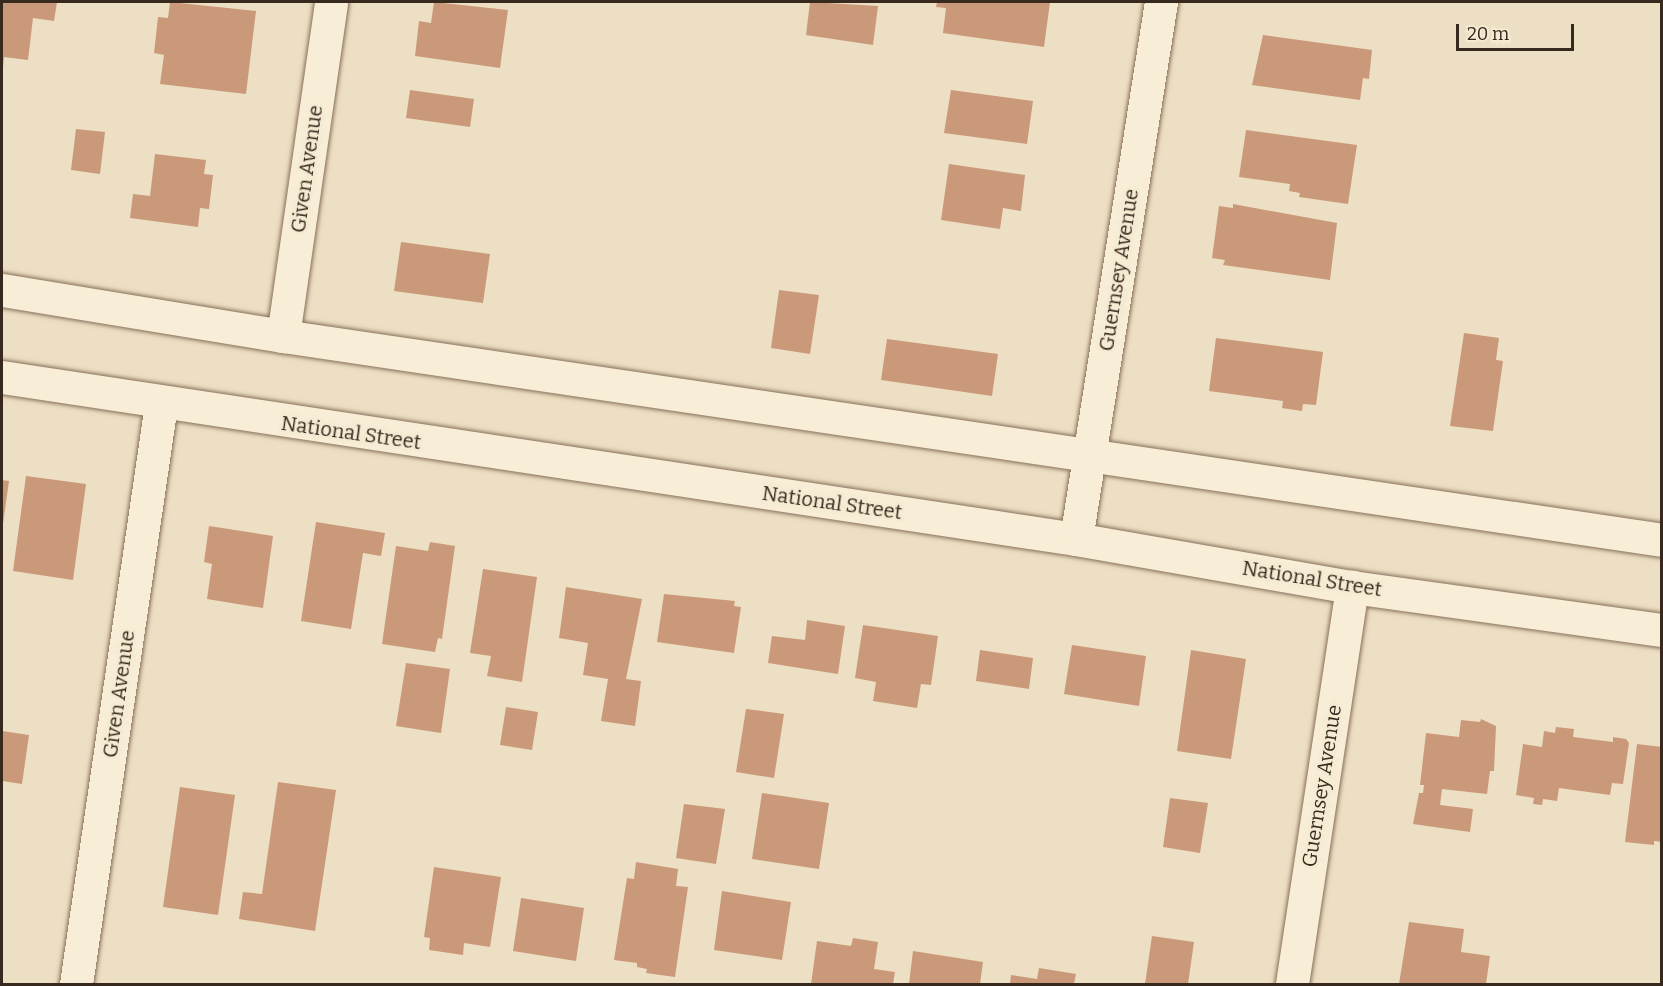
<!DOCTYPE html>
<html>
<head>
<meta charset="utf-8">
<style>
	body { margin:0 }
	#map { position:relative; width:1663px; height:986px; overflow:hidden; background:#eddfc3; font-family:Bitter,serif }
	div>[style] { position:absolute }
	.building>* { inset:0; background:#ca9979 }
	.roads { filter:drop-shadow(0 0 2px #87705a) drop-shadow(0 0 2px #87705a) }
	.street>* { height:33px; margin:-16.5px; padding:0 16.5px; transform-origin:16.5px; border-radius:16.5px; background:#f8edd6 }
	.secondary>* { height:33px; margin:-16.5px; padding:0 16.5px; transform-origin:16.5px; border-radius:16.5px; background:#f8edd6 }
	span { translate:-50% -50%; white-space:nowrap; text-align:center; line-height:1.15; -webkit-text-stroke:6px #f5ead2; paint-order:stroke }
	.street-label { font-size:20px; color:#37291e }
	.frame { position:absolute; inset:0; border:3px solid #37291e; pointer-events:none }
	.scale { position:absolute; left:1456px; top:24px; width:118px; height:27px; box-sizing:border-box; border:3px solid #37291e; border-top:0; padding-left:8px; font-size:18px; line-height:21px; white-space:nowrap; color:#37291e; -webkit-text-stroke:4px #f5ead2; paint-order:stroke }
</style>
</head>
<body>
<div id="map">
	<div class="building">
		<div style="clip-path:polygon(2px 2px,57px 2px,54px 21px,33px 18px,28px 60px,4px 57px,3px 67px)"></div>
		<div style="clip-path:polygon(170px 2px,256px 11px,246px 94px,160px 84px,164px 55px,154px 53px,158px 17px,168px 18px)"></div>
		<div style="clip-path:polygon(434px 2px,508px 10px,500px 68px,415px 56px,419px 21px,431px 23px)"></div>
		<div style="clip-path:polygon(810px 2px,878px 6px,873px 45px,806px 35px)"></div>
		<div style="clip-path:polygon(937px 2px,1050px 2px,1044px 47px,943px 33px,946px 8px,936px 7px)"></div>
		<div style="clip-path:polygon(1263px 35px,1372px 50px,1369px 79px,1363px 78px,1360px 100px,1252px 85px)"></div>
		<div style="clip-path:polygon(410px 90px,474px 99px,470px 127px,406px 118px)"></div>
		<div style="clip-path:polygon(951px 90px,1033px 101px,1027px 144px,944px 133px)"></div>
		<div style="clip-path:polygon(76px 129px,105px 132px,100px 174px,71px 170px)"></div>
		<div style="clip-path:polygon(1246px 130px,1357px 145px,1348px 204px,1299px 197px,1300px 193px,1289px 191px,1290px 184px,1239px 177px)"></div>
		<div style="clip-path:polygon(155px 154px,206px 160px,204px 174px,213px 175px,209px 209px,200px 208px,198px 227px,130px 218px,133px 194px,150px 196px)"></div>
		<div style="clip-path:polygon(949px 164px,1025px 175px,1021px 211px,1003px 208px,1000px 229px,941px 220px)"></div>
		<div style="clip-path:polygon(1233px 204px,1337px 223px,1330px 280px,1223px 265px,1225px 260px,1212px 258px,1219px 206px,1233px 208px)"></div>
		<div style="clip-path:polygon(401px 242px,490px 254px,483px 303px,394px 291px)"></div>
		<div style="clip-path:polygon(779px 290px,819px 295px,810px 354px,771px 348px)"></div>
		<div style="clip-path:polygon(1464px 333px,1499px 338px,1496px 360px,1503px 361px,1493px 431px,1450px 426px)"></div>
		<div style="clip-path:polygon(1216px 338px,1323px 352px,1316px 405px,1303px 404px,1302px 411px,1282px 408px,1283px 401px,1209px 391px)"></div>
		<div style="clip-path:polygon(887px 339px,998px 354px,992px 396px,881px 380px)"></div>
		<div style="clip-path:polygon(26px 476px,86px 484px,73px 580px,13px 571px)"></div>
		<div style="clip-path:polygon(2px 480px,9px 481px,3px 524px,2px 524px)"></div>
		<div style="clip-path:polygon(316px 522px,385px 533px,381px 556px,363px 553px,351px 629px,301px 621px)"></div>
		<div style="clip-path:polygon(209px 526px,273px 536px,263px 608px,207px 599px,212px 564px,204px 562px)"></div>
		<div style="clip-path:polygon(430px 542px,455px 546px,442px 639px,438px 638px,435px 652px,382px 644px,396px 546px,428px 551px)"></div>
		<div style="clip-path:polygon(483px 569px,537px 577px,522px 682px,487px 676px,491px 656px,470px 653px)"></div>
		<div style="clip-path:polygon(566px 587px,642px 599px,626px 679px,641px 681px,635px 726px,601px 721px,608px 679px,583px 675px,588px 643px,559px 638px)"></div>
		<div style="clip-path:polygon(664px 594px,735px 601px,734px 606px,741px 607px,734px 653px,657px 642px)"></div>
		<div style="clip-path:polygon(807px 620px,845px 626px,838px 674px,768px 663px,772px 636px,805px 640px)"></div>
		<div style="clip-path:polygon(863px 625px,938px 636px,931px 685px,921px 684px,917px 708px,873px 701px,876px 682px,855px 678px)"></div>
		<div style="clip-path:polygon(1072px 645px,1146px 656px,1139px 706px,1064px 694px)"></div>
		<div style="clip-path:polygon(980px 650px,1033px 658px,1029px 689px,976px 681px)"></div>
		<div style="clip-path:polygon(1191px 650px,1246px 659px,1231px 759px,1177px 751px)"></div>
		<div style="clip-path:polygon(406px 663px,450px 669px,441px 733px,396px 726px)"></div>
		<div style="clip-path:polygon(506px 707px,538px 712px,532px 750px,500px 745px)"></div>
		<div style="clip-path:polygon(746px 709px,784px 714px,774px 778px,736px 772px)"></div>
		<div style="clip-path:polygon(1481px 719px,1496px 726px,1494px 771px,1490px 771px,1487px 794px,1442px 789px,1440px 805px,1473px 809px,1470px 832px,1413px 824px,1419px 793px,1423px 793px,1424px 785px,1420px 785px,1426px 733px,1459px 737px,1461px 720px,1480px 722px)"></div>
		<div style="clip-path:polygon(1556px 727px,1574px 729px,1573px 737px,1613px 742px,1613px 737px,1626px 739px,1629px 743px,1623px 784px,1612px 783px,1610px 795px,1559px 788px,1557px 801px,1543px 799px,1542px 805px,1533px 804px,1534px 798px,1516px 795px,1523px 744px,1542px 747px,1544px 731px,1555px 733px)"></div>
		<div style="clip-path:polygon(2px 731px,29px 735px,22px 784px,2px 781px)"></div>
		<div style="clip-path:polygon(1637px 744px,1662px 747px,1662px 842px,1654px 841px,1654px 845px,1625px 842px)"></div>
		<div style="clip-path:polygon(278px 782px,336px 790px,315px 931px,239px 919px,243px 892px,262px 894px)"></div>
		<div style="clip-path:polygon(180px 787px,235px 795px,218px 915px,163px 907px)"></div>
		<div style="clip-path:polygon(762px 793px,829px 803px,819px 869px,752px 859px)"></div>
		<div style="clip-path:polygon(1170px 798px,1208px 803px,1200px 853px,1163px 847px)"></div>
		<div style="clip-path:polygon(684px 804px,725px 809px,716px 864px,676px 858px)"></div>
		<div style="clip-path:polygon(636px 862px,678px 869px,676px 886px,688px 887px,675px 977px,646px 973px,647px 969px,637px 967px,637px 963px,614px 960px,627px 878px,634px 879px)"></div>
		<div style="clip-path:polygon(434px 867px,501px 877px,490px 947px,464px 943px,463px 955px,429px 950px,430px 938px,424px 937px)"></div>
		<div style="clip-path:polygon(722px 891px,791px 902px,782px 960px,714px 950px)"></div>
		<div style="clip-path:polygon(521px 898px,584px 908px,576px 961px,513px 951px)"></div>
		<div style="clip-path:polygon(1409px 922px,1464px 929px,1461px 952px,1490px 956px,1486px 984px,1399px 984px)"></div>
		<div style="clip-path:polygon(1152px 936px,1194px 942px,1188px 984px,1145px 984px)"></div>
		<div style="clip-path:polygon(853px 938px,878px 942px,874px 969px,895px 972px,893px 984px,811px 984px,817px 941px,851px 946px)"></div>
		<div style="clip-path:polygon(913px 951px,983px 962px,980px 984px,909px 984px)"></div>
		<div style="clip-path:polygon(1039px 968px,1076px 974px,1074px 984px,1010px 984px,1011px 975px,1037px 979px)"></div>
	</div>
	<div class="roads">
		<div class="street">
			<div style="left:283px;top:336px;width:337px;rotate:-81.8deg"></div>
			<div style="left:1076px;top:539px;width:544px;rotate:-81.01deg"></div>
			<div style="left:76px;top:984px;width:586px;rotate:-81.66deg"></div>
			<div style="left:1292px;top:984px;width:402px;rotate:-81.4deg"></div>
		</div>
		<div class="secondary">
			<div style="left:2px;top:290px;width:285px;rotate:9.3deg"></div>
			<div style="left:283px;top:336px;width:1394px;rotate:8.41deg"></div>
			<div style="left:2px;top:377px;width:1086px;rotate:8.58deg"></div>
			<div style="left:1076px;top:539px;width:280px;rotate:9.9deg"></div>
			<div style="left:1352px;top:587px;width:313px;rotate:7.9deg"></div>
		</div>
	</div>
	<div class="street-label">
		<span style="left:307px;top:169px;rotate:-82deg">Given Avenue</span>
		<span style="left:1119px;top:270px;rotate:-81deg">Guernsey Avenue</span>
		<span style="left:351px;top:433px;rotate:8deg">National Street</span>
		<span style="left:832px;top:503px;rotate:8deg">National Street</span>
		<span style="left:1312px;top:579px;rotate:9deg">National Street</span>
		<span style="left:119px;top:694px;rotate:-82deg">Given Avenue</span>
		<span style="left:1322px;top:786px;rotate:-81deg">Guernsey Avenue</span>
	</div>
	<div class="frame"></div>
	<div class="scale">20 m</div>
</div>
</body>
</html>
